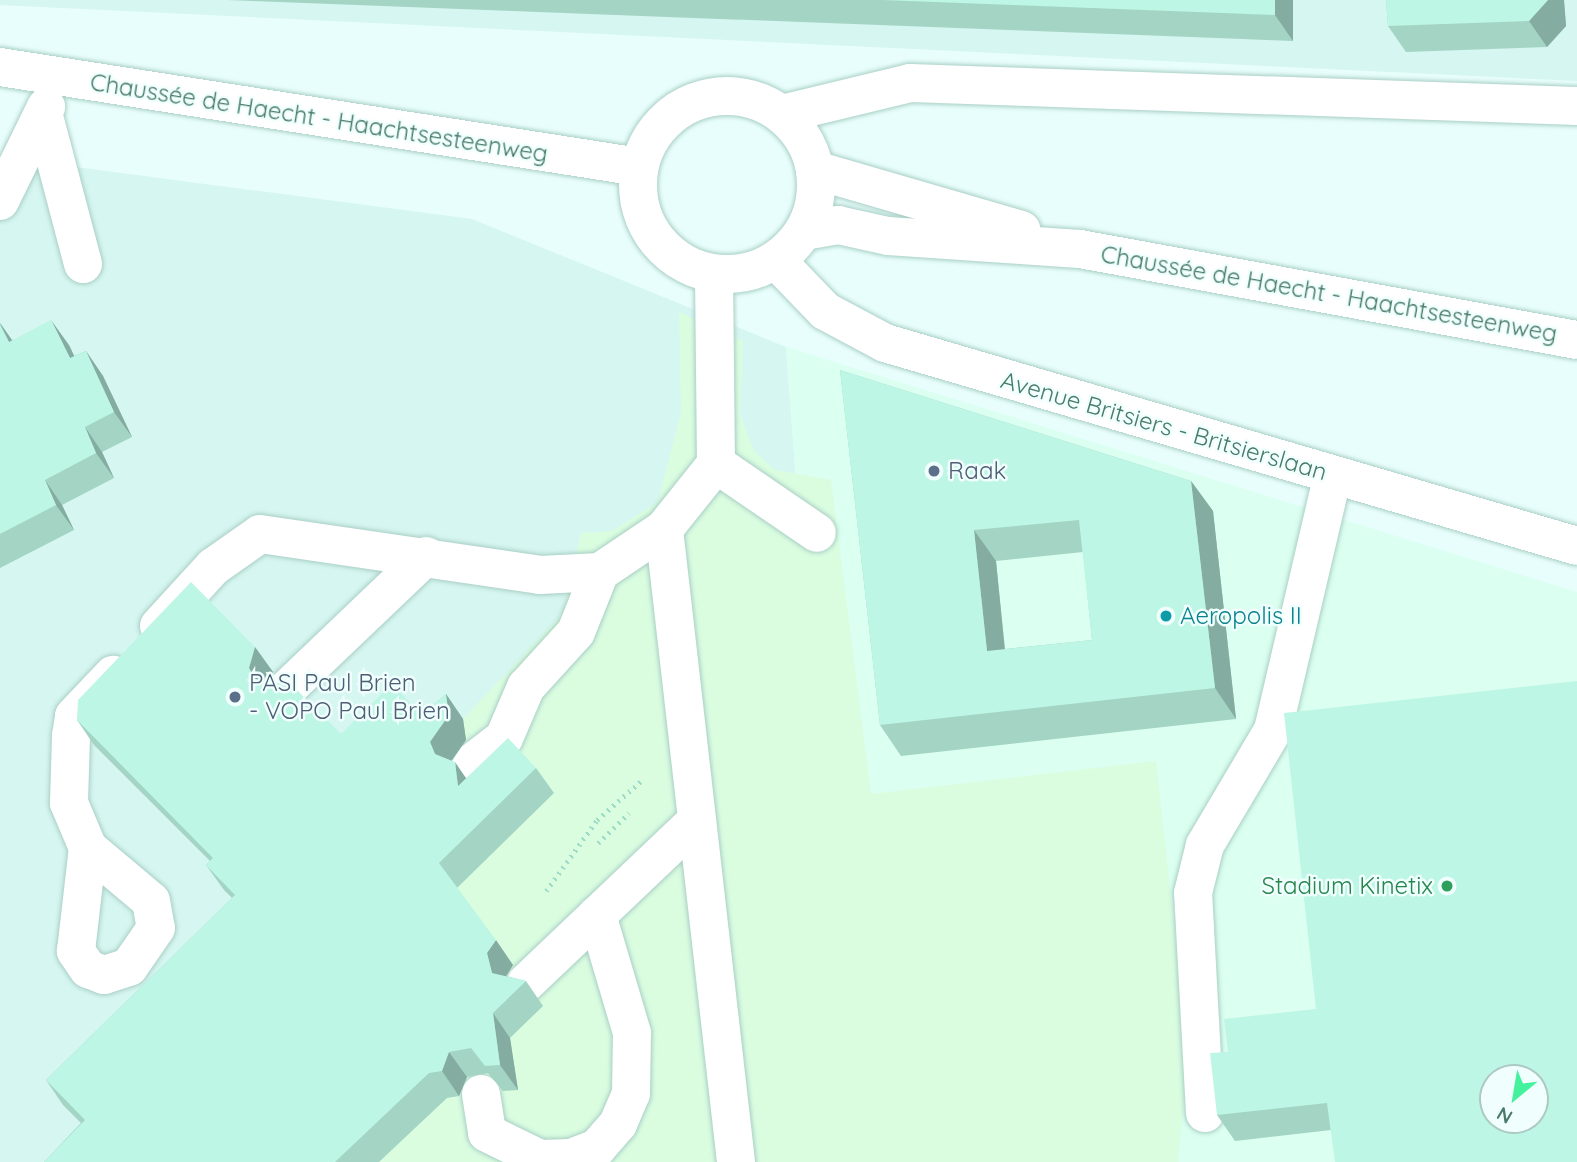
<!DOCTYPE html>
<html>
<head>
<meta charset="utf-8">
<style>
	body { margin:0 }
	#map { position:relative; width:1577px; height:1162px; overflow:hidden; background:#e8fefc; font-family:Quicksand,sans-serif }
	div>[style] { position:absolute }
	.residential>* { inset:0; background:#d6f6f1 }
	.commercial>* { inset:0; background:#dbfff0 }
	.medical>* { inset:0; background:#dafde0 }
	.path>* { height:4.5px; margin-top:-2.25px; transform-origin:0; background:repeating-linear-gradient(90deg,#9fdcc8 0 2px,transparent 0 7px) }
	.roads { filter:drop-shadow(0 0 2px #a9cfc5) drop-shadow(0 0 2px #a9cfc5) }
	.minor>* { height:38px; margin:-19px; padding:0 19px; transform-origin:19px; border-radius:19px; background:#fff }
	.minor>.ring { margin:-19px; padding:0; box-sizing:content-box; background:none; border:38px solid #fff; border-radius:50% }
	.wall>* { inset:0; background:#a3d4c4 }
	.shaded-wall>* { inset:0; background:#84aca0 }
	.building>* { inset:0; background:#bdf6e4 }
	.dots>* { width:19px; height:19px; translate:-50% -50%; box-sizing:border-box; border:4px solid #f0fffd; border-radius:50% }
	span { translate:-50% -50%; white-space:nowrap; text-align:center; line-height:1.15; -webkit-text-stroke:5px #f0fffd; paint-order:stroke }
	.street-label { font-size:24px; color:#497b69 }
	.service-label { font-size:24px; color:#4e5e75 }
	.left { translate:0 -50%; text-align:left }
	.culture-label { font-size:24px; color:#0d838f }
	.leisure-label { font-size:24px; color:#27864d }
	.right { translate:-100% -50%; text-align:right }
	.north { position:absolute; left:1479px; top:1064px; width:70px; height:70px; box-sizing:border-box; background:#f0fffd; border:2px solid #adcac2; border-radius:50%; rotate:210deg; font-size:19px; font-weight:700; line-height:28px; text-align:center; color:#497b69 }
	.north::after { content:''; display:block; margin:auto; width:24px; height:32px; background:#44f19c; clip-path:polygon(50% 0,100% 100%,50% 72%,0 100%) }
</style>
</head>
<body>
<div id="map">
	<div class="residential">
		<div style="clip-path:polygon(0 0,1577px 0,1577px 81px,0 5px)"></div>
		<div style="clip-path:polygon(0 157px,472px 219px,786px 347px,847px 1162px,0 1162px)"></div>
	</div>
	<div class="commercial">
		<div style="clip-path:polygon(evenodd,786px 347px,1577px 592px,1577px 1162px,847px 1162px,786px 347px,1493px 1078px,1535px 1078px,1535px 1120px,1493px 1120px,1493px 1078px)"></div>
	</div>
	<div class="medical">
		<div style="clip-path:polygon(679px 312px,743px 341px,740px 413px,754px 451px,775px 470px,831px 480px,871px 794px,1156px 761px,1188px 1052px,1178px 1162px,86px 1162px,476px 811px,463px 719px,563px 613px,581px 533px,612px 531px,658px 502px,681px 411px)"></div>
	</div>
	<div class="path">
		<div style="left:598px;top:843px;width:43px;rotate:-44.1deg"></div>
		<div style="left:546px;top:891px;width:87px;rotate:-54.3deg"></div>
		<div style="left:597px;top:820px;width:60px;rotate:-41.6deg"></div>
	</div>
	<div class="roads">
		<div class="minor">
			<div style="left:0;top:67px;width:647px;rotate:8.89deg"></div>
			<div class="ring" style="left:638px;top:96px;width:140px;height:140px"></div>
			<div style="left:782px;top:114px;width:132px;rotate:-13.6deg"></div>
			<div style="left:910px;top:83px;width:667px;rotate:1.97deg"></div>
			<div style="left:45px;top:120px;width:149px;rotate:75.2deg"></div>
			<div style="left:815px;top:170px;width:215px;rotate:16.2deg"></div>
			<div style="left:0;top:201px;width:105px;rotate:-63.9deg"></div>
			<div style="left:804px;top:231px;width:35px;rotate:-10deg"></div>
			<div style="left:838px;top:225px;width:51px;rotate:12.4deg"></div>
			<div style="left:888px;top:236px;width:192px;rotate:3.9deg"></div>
			<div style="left:1080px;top:249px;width:505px;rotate:10.38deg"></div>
			<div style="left:776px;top:260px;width:71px;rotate:46.1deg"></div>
			<div style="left:825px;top:311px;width:68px;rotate:28.1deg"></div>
			<div style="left:885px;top:343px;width:721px;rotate:16.35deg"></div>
			<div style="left:714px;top:274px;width:190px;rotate:89.4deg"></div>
			<div style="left:716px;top:464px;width:83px;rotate:128.7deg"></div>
			<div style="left:664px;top:529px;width:637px;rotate:83.51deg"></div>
			<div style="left:716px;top:464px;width:122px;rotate:34.3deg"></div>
			<div style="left:159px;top:626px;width:80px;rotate:-47.5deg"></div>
			<div style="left:213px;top:567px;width:57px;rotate:-35.1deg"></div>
			<div style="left:260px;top:534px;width:283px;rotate:8.3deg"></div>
			<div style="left:540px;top:575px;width:60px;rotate:-2.9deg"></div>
			<div style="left:600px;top:572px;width:77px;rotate:-33.9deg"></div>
			<div style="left:288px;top:688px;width:191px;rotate:-43.7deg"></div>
			<div style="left:469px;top:765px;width:44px;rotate:-37.6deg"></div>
			<div style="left:504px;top:738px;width:56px;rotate:-66.7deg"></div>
			<div style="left:526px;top:687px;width:74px;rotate:-47.7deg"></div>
			<div style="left:576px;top:632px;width:65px;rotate:-68.2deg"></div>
			<div style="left:88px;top:848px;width:82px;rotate:40.1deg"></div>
			<div style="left:151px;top:901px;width:27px;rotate:80deg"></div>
			<div style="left:156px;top:928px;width:47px;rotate:124.7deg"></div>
			<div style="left:129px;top:967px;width:26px;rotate:162deg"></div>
			<div style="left:104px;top:975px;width:17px;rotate:-159deg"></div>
			<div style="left:88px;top:969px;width:22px;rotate:-124deg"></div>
			<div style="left:76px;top:951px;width:104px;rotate:-83.4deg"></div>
			<div style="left:88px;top:848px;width:49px;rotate:-112.9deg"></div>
			<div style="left:69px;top:803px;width:67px;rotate:-88.3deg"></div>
			<div style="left:71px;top:736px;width:20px;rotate:-81deg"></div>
			<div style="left:74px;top:716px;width:57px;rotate:-46.4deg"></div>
			<div style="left:526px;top:983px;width:236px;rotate:-43.6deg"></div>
			<div style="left:481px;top:1094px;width:39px;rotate:81deg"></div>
			<div style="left:487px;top:1133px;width:59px;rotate:26.1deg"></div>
			<div style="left:540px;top:1159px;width:31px;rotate:-2deg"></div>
			<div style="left:571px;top:1158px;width:28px;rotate:-21deg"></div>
			<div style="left:597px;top:1148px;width:32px;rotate:-49deg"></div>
			<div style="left:618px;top:1124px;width:33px;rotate:-67deg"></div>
			<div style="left:631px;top:1094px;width:61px;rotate:-89.1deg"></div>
			<div style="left:632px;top:1033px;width:123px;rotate:-106.5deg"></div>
			<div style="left:1205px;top:1113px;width:220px;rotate:-93.1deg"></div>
			<div style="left:1193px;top:893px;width:49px;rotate:-76deg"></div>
			<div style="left:1205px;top:845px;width:134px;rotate:-59.4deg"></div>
			<div style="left:1273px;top:730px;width:262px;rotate:-76.8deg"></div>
		</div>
	</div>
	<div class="wall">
		<div style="clip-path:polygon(227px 0,1293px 0,1293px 41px)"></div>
		<div style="clip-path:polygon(1386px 0,1564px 0,1566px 26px,1547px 47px,1406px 52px,1388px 26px)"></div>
		<div style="clip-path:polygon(0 323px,12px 340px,69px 345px,74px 356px,86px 351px,103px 376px,132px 437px,102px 452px,114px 478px,62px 505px,74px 530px,0 568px)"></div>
		<div style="clip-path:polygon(evenodd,840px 370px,1191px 481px,1213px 511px,1236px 719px,901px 756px,880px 725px,840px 370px,1083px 552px,1092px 640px,1005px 649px,996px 561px,1083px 552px)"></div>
		<div style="clip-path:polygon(255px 647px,273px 672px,270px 683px,341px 734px,422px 715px,446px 694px,463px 719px,466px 740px,452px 761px,466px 778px,536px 768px,554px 793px,457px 888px,513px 965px,506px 976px,526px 981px,543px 1006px,510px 1038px,518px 1090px,503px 1091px,488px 1073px,467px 1077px,459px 1096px,447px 1098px,379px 1162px,44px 1162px,81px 1123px,63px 1105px,46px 1080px,232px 898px,224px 890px,206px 865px,210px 861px,94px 745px,77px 720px)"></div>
		<div style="clip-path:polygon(1316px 1009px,1331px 1130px,1235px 1141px,1217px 1115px,1228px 1052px)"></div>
	</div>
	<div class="shaded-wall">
		<div style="clip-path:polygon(1275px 0,1293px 0,1293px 41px,1275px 15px)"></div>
		<div style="clip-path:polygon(1548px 0,1564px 0,1566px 26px,1547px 47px,1529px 21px)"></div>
		<div style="clip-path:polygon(51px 320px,69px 345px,87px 383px,70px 358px)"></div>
		<div style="clip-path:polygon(0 323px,14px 343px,9px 342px)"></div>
		<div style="clip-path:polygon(86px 351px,103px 376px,132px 437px,114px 412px)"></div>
		<div style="clip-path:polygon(85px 427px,102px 452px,114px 478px,96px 453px)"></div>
		<div style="clip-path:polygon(45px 480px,62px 505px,74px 530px,56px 505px)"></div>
		<div style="clip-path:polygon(1191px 481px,1213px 511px,1236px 719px,1215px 688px)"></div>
		<div style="clip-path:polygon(974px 530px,996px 561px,1008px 682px,987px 651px)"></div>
		<div style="clip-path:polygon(255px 647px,273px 672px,267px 693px,255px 679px,249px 668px)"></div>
		<div style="clip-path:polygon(446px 694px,463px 719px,466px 740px,447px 767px,435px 754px,430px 742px)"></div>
		<div style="clip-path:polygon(455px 762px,472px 787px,458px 786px)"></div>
		<div style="clip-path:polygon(496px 940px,513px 965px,505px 978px,510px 998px,492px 973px,487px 953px)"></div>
		<div style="clip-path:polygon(493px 1013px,510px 1038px,518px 1090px,500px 1065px)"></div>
		<div style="clip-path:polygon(449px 1052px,467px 1077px,459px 1096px,442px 1071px)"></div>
	</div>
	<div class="building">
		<div style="clip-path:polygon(882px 0,1275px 0,1275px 15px)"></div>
		<div style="clip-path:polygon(1386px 0,1548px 0,1529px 21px,1388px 26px)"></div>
		<div style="clip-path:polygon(51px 320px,70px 358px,86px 351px,114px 412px,85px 427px,96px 453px,45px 480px,56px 505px,0 534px,0 325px,9px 342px)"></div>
		<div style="clip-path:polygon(evenodd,840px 370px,1191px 481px,1215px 688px,880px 725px,840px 370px,1079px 520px,1092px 640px,987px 651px,974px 530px,1079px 520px)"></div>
		<div style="clip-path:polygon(191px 582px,255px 647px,249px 668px,255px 679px,275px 684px,286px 679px,341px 734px,392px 684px,422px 715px,446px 694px,449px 715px,430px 742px,435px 754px,455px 762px,458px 786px,508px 738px,536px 768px,439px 863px,496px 940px,487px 953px,492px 973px,526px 981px,493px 1013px,500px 1065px,485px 1066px,471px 1048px,449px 1052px,442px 1071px,429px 1073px,335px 1162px,44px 1162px,85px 1120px,46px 1080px,235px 895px,206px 865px,213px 858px,77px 720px,78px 700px)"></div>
		<div style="clip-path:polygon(evenodd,1577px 681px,1577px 1162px,1335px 1162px,1327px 1103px,1217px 1115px,1210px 1053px,1228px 1052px,1224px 1019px,1316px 1009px,1284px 713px,1577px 681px,1493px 1078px,1535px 1078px,1535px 1120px,1493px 1120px,1493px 1078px)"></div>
	</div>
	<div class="dots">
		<div style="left:934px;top:471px;background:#5c6f8a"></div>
		<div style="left:1166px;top:616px;background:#0f9aa8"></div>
		<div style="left:235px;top:697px;background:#5c6f8a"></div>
		<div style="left:1447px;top:886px;background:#2e9e5b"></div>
	</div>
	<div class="street-label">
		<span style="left:319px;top:118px;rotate:9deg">Chaussée de Haecht - Haachtsesteenweg</span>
		<span style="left:1329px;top:294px;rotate:10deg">Chaussée de Haecht - Haachtsesteenweg</span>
		<span style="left:1164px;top:426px;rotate:16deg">Avenue Britsiers - Britsierslaan</span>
	</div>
	<div class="service-label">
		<span class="left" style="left:948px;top:471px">Raak</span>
		<span class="left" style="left:249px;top:697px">PASI Paul Brien<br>- VOPO Paul Brien</span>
	</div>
	<div class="culture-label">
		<span class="left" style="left:1180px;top:616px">Aeropolis II</span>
	</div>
	<div class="leisure-label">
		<span class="right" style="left:1433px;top:886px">Stadium Kinetix</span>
	</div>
	<div class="north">N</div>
</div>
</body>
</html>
